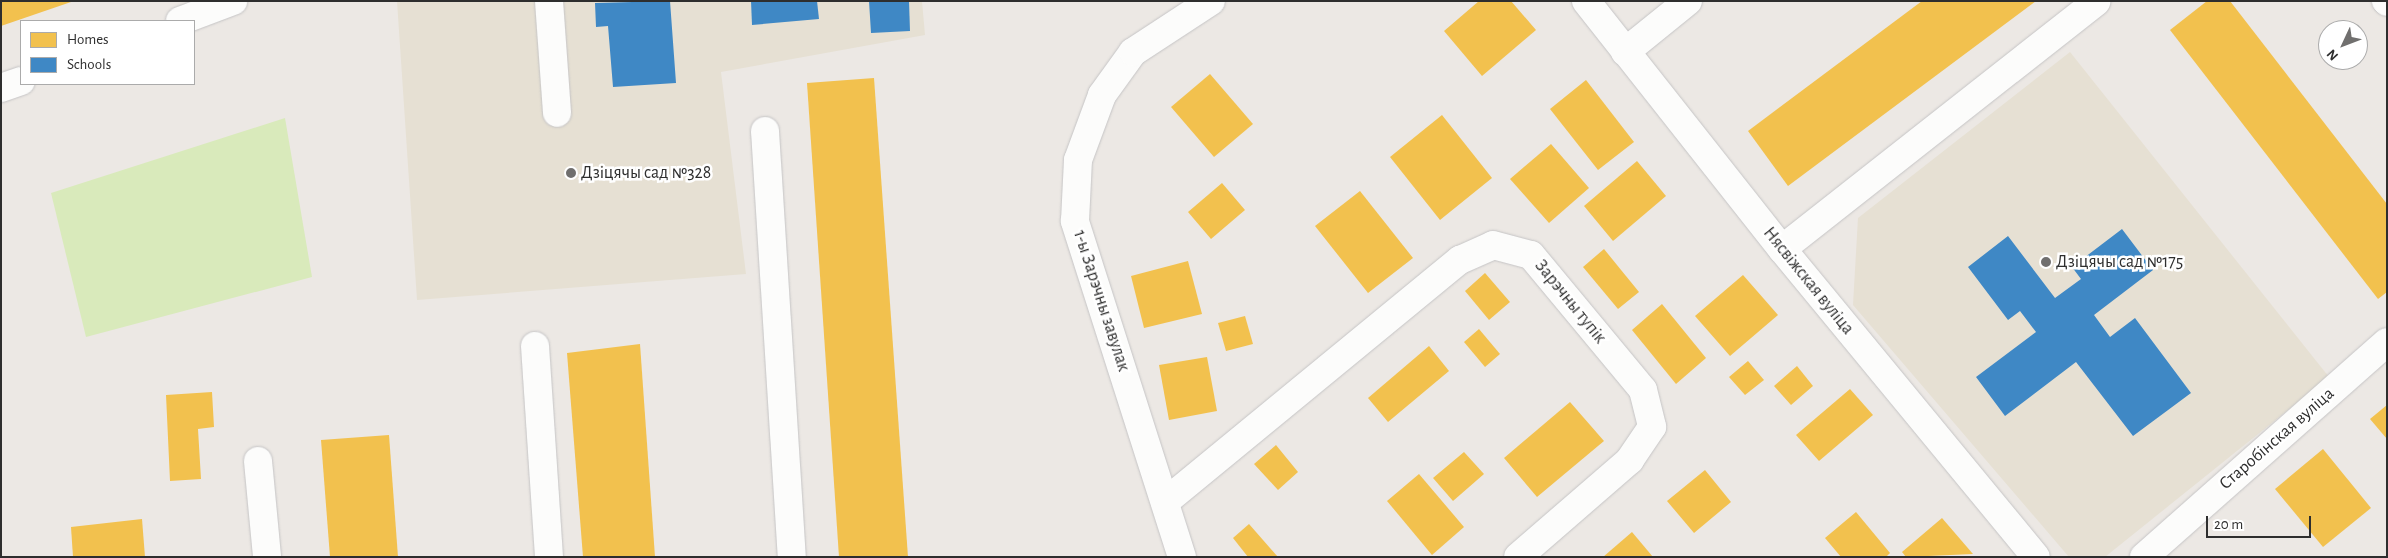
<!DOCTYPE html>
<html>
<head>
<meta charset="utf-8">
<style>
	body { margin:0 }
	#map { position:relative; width:2388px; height:558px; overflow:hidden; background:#ece8e4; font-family:"Alegreya Sans",sans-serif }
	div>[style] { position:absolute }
	.education>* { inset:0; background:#e6e0d3 }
	.pitch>* { inset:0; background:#d9eabb }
	.homes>* { inset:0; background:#f2c14e }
	.schools>* { inset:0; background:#3f88c5 }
	.roads { filter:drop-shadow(0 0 1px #c5c4c5) drop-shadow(0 0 1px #c5c4c5) }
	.minor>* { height:28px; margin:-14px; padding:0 14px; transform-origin:14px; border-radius:14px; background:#fcfcfb }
	.dots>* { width:14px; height:14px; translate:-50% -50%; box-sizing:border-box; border:2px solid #fff; border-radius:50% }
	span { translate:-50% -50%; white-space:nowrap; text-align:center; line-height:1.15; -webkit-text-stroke:5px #fff; paint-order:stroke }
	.poi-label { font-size:18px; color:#2e2e2e }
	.left { translate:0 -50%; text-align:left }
	.street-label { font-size:18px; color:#2e2e2e }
	.frame { position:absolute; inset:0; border:2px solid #2e2e2e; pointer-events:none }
	.legend { position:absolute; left:20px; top:20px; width:175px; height:65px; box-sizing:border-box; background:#fff; border:1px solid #ababab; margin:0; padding:6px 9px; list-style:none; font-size:15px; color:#2e2e2e }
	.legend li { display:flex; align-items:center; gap:10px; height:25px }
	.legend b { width:25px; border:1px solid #ababab }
	.north { position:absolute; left:2318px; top:20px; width:50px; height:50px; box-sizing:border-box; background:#fff; border:1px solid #ababab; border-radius:50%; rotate:227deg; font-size:14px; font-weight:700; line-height:20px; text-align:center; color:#2e2e2e }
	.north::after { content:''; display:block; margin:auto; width:18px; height:22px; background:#706f6e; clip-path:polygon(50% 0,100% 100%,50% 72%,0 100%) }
	.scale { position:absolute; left:2206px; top:516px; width:105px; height:22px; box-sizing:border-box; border:2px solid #2e2e2e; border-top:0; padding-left:6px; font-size:15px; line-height:18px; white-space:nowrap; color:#2e2e2e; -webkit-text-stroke:4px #fff; paint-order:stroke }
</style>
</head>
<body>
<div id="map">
	<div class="education">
		<div style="clip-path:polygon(397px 1px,922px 1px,925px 35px,721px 72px,746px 274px,417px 300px)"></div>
		<div style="clip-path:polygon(2070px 52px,2329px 377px,2105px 557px,2069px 557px,1853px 305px,1858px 218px)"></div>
	</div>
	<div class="pitch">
		<div style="clip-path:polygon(285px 118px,312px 277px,86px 337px,51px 193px)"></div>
	</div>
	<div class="homes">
		<div style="clip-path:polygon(1px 1px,71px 1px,71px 2px,1px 26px)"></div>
		<div style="clip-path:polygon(1479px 1px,1511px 1px,1536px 30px,1482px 76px,1444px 31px)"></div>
		<div style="clip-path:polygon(1922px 1px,2036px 1px,1788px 186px,1748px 131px)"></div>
		<div style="clip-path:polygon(2207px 1px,2230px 1px,2387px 204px,2387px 292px,2378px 299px,2170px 30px)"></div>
		<div style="clip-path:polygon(1210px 74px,1253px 124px,1214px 157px,1171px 107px)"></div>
		<div style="clip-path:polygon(874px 78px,908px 557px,839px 557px,807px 83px)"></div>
		<div style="clip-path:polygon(1586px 80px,1634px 142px,1598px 170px,1550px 109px)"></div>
		<div style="clip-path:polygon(1442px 115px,1492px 178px,1440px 220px,1390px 157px)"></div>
		<div style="clip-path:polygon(1551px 144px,1589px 188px,1549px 223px,1510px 179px)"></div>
		<div style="clip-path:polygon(1637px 161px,1666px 196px,1613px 241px,1584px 206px)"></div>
		<div style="clip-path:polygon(1222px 183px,1245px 210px,1211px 239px,1188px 212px)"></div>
		<div style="clip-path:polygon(1360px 191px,1413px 258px,1368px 293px,1315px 226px)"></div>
		<div style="clip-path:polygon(1604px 249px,1639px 292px,1618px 309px,1583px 267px)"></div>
		<div style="clip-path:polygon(1188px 261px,1202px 314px,1144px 328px,1131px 276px)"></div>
		<div style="clip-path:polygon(1485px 273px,1510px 302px,1489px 320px,1465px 291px)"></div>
		<div style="clip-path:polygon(1743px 275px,1778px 315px,1730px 356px,1695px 316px)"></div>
		<div style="clip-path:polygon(1662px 304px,1706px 358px,1676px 384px,1632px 330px)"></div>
		<div style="clip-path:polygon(1245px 316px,1253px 344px,1226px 351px,1218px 323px)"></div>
		<div style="clip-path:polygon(1479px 329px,1500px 354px,1485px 367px,1464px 342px)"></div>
		<div style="clip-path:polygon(640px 344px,655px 557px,583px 557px,567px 353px)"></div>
		<div style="clip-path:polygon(1429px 346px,1449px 371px,1388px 422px,1368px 398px)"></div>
		<div style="clip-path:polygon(1207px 357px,1217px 411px,1169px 420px,1159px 365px)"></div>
		<div style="clip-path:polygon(1748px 361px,1764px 380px,1745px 395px,1729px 377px)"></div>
		<div style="clip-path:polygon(1797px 366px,1813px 386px,1791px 405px,1774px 386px)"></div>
		<div style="clip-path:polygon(1850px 389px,1873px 415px,1819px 461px,1796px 435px)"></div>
		<div style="clip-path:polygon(212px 392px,214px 427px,198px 429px,201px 479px,170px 481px,166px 395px)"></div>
		<div style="clip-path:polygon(1570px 402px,1604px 441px,1537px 497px,1504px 458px)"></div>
		<div style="clip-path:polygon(2387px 405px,2387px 439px,2370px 419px)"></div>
		<div style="clip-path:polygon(389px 435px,398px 557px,330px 557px,321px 440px)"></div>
		<div style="clip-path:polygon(1276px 445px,1298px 472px,1278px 490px,1254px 464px)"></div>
		<div style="clip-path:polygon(2323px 449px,2371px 508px,2323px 547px,2275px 489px)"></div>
		<div style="clip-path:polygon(1464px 452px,1484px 474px,1453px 501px,1433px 478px)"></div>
		<div style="clip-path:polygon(1705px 470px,1731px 502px,1694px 533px,1667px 501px)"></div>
		<div style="clip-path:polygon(1419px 474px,1464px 527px,1432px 555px,1387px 501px)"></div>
		<div style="clip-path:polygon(1856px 512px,1890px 553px,1886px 557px,1841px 557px,1825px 538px)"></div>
		<div style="clip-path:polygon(1942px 518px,1973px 554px,1906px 557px,1902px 552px)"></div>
		<div style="clip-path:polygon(142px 519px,145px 557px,73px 557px,71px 527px)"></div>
		<div style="clip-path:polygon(1249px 524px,1278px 557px,1248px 557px,1233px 538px)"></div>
		<div style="clip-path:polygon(1632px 532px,1653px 557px,1603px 557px)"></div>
	</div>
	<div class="schools">
		<div style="clip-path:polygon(670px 1px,676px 83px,613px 87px,608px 26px,596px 27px,595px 3px)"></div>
		<div style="clip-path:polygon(751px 1px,817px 1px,819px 19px,752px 25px)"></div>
		<div style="clip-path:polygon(869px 1px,909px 1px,910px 31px,871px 33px)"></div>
		<div style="clip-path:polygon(2122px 229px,2153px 270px,2094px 315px,2110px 337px,2135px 318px,2191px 393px,2133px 436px,2076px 362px,2005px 416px,1976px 377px,2036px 332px,2020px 311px,2008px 320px,1968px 267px,2008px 236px,2055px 298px,2081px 279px,2072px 267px)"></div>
	</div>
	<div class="roads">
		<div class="minor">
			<div style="left:549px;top:1px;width:112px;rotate:85.9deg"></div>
			<div style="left:1586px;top:1px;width:316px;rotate:51.7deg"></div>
			<div style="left:1782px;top:249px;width:399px;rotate:50.5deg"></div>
			<div style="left:2386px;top:1px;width:1px;rotate:45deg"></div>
			<div style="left:180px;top:21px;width:57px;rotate:-20.7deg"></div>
			<div style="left:1625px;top:52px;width:81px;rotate:-39deg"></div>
			<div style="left:1px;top:88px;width:21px;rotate:-19deg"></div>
			<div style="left:765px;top:131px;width:427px;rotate:86.4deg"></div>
			<div style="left:1782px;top:249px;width:400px;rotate:-38.2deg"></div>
			<div style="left:535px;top:346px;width:211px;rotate:86.2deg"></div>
			<div style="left:258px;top:461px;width:96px;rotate:84.6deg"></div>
			<div style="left:1165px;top:502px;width:382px;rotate:-39.4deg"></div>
			<div style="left:1460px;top:260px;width:36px;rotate:-24deg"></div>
			<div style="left:1493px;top:245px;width:39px;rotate:15deg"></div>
			<div style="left:1531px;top:255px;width:175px;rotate:50.3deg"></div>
			<div style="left:1643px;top:390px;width:38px;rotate:76deg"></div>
			<div style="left:1652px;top:427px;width:40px;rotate:124deg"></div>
			<div style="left:1630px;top:460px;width:148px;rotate:139.1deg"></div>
			<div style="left:1182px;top:557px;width:353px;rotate:-107.7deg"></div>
			<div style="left:1075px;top:221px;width:61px;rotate:-87.2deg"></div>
			<div style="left:1078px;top:160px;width:69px;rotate:-69.7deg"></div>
			<div style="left:1102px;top:95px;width:53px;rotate:-54.2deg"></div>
			<div style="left:1133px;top:52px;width:93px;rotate:-33.2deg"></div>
			<div style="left:2144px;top:557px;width:324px;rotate:-41.5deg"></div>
		</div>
	</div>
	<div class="dots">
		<div style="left:571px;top:173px;background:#706f6e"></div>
		<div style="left:2046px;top:262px;background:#706f6e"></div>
	</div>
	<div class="poi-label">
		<span class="left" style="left:581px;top:173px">Дзіцячы сад №328</span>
		<span class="left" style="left:2056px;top:262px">Дзіцячы сад №175</span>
	</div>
	<div class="street-label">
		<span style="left:1808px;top:281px;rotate:51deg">Нясвіжская вуліца</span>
		<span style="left:1101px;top:301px;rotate:72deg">1-ы Зарэчны завулак</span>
		<span style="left:1570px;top:302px;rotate:51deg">Зарэчны тупік</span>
		<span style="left:2277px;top:439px;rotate:-41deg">Старобінская вуліца</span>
	</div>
	<div class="frame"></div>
	<ul class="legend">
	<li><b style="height:14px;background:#f2c14e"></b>Homes</li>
	<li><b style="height:14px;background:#3f88c5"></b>Schools</li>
	</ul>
	<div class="north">N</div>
	<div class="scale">20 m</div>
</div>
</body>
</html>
